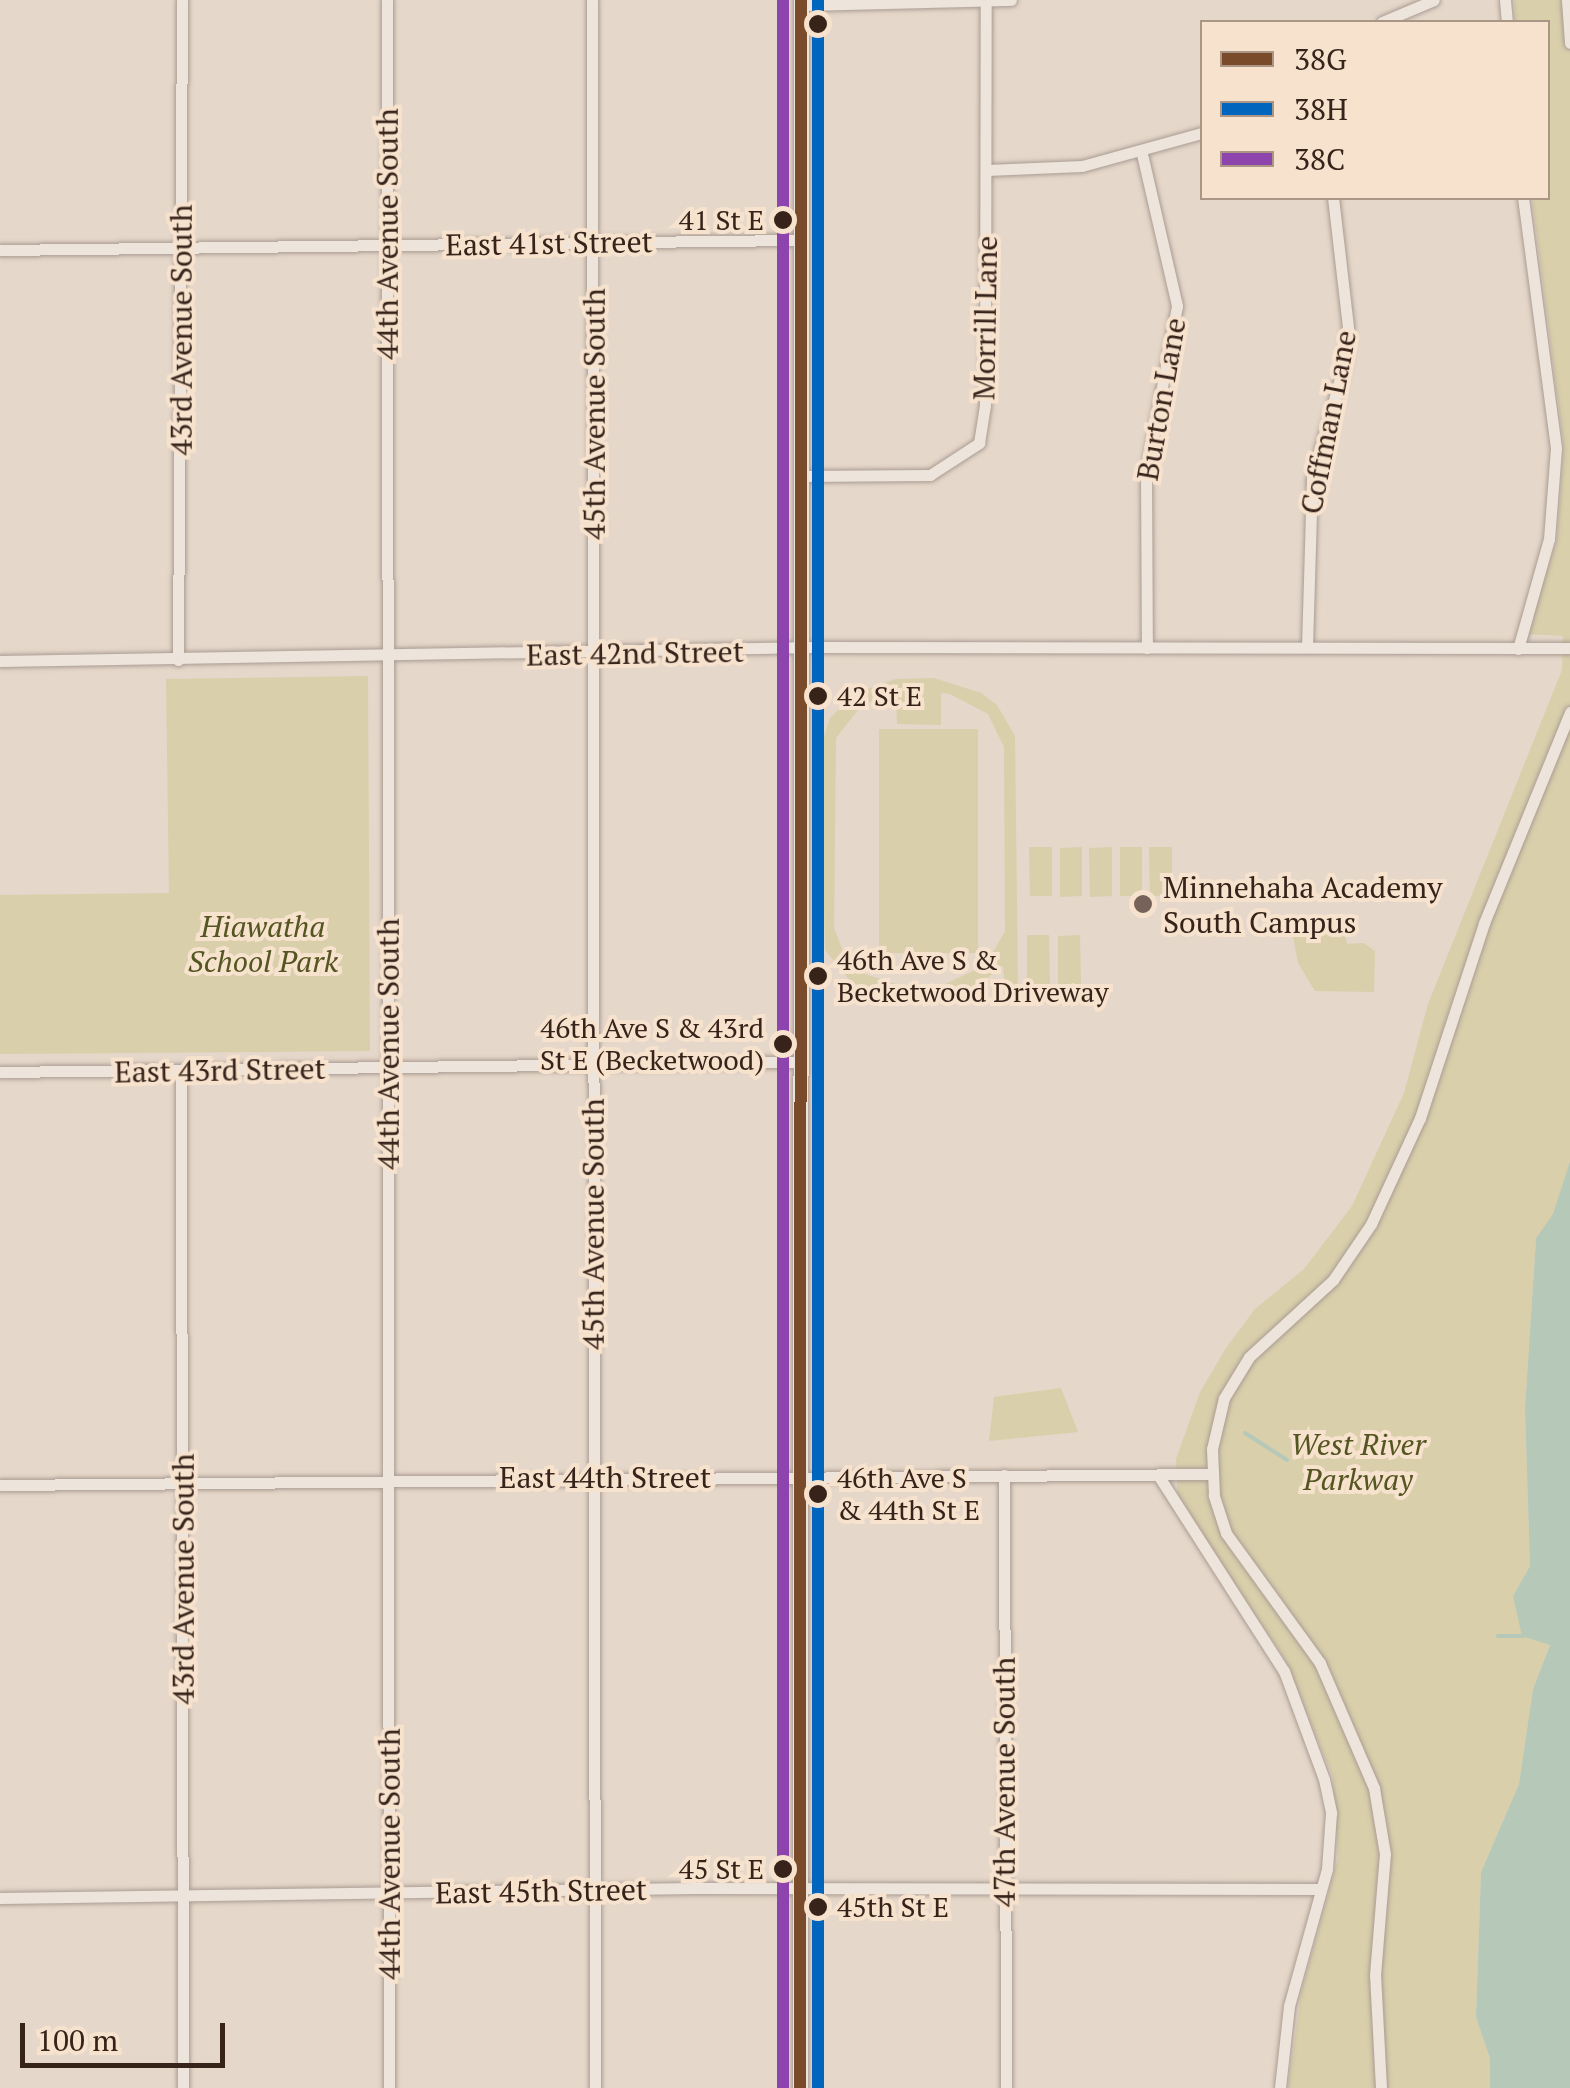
<!DOCTYPE html>
<html>
<head>
<meta charset="utf-8">
<style>
	body { margin:0 }
	#map { position:relative; width:1570px; height:2088px; overflow:hidden; background:#e5d7c9; font-family:"PT Serif",serif }
	div>[style] { position:absolute }
	.green>* { inset:0; background:#d9cfab }
	.water>* { inset:0; background:#b6c8b8 }
	.stream>* { height:4px; margin:-2px; padding:0 2px; transform-origin:2px; border-radius:2px; background:#b6c8b8 }
	.roads { filter:drop-shadow(0 0 2px #aa9c93) drop-shadow(0 0 2px #aa9c93) }
	.minor>* { height:11px; margin:-5.5px; padding:0 5.5px; transform-origin:5.5px; border-radius:5.5px; background:#ede4dc }
	.tertiary>* { height:15px; margin:-7.5px; padding:0 7.5px; transform-origin:7.5px; border-radius:7.5px; background:#ede4dc }
	.bus-1>* { height:12px; margin:-6px; padding:0 6px; transform-origin:6px; border-radius:6px; background:#7a4b2a }
	.bus-2>* { height:12px; margin:-6px; padding:0 6px; transform-origin:6px; border-radius:6px; background:#0065bd }
	.bus-3>* { height:12px; margin:-6px; padding:0 6px; transform-origin:6px; border-radius:6px; background:#8e44ad }
	.dots>* { width:28px; height:28px; translate:-50% -50%; box-sizing:border-box; border:5px solid #f7e2ce; border-radius:50% }
	span { translate:-50% -50%; white-space:nowrap; text-align:center; line-height:1.15; -webkit-text-stroke:8px #f7e2ce; paint-order:stroke }
	.bus-label { font-size:28px; color:#38231b }
	.right { translate:-100% -50%; text-align:right }
	.left { translate:0 -50%; text-align:left }
	.street-label { font-size:30px; color:#38231b }
	.poi-label { font-size:30px; color:#38231b }
	.park-label { font-size:30px; color:#545621; font-style:italic }
	.legend { position:absolute; left:1200px; top:20px; width:350px; height:180px; box-sizing:border-box; background:#f7e2ce; border:2px solid #ab9686; margin:0; padding:12px 18px; list-style:none; font-size:30px; color:#38231b }
	.legend li { display:flex; align-items:center; gap:20px; height:50px }
	.legend b { width:50px; border:2px solid #ab9686 }
	.scale { position:absolute; left:20px; top:2023px; width:205px; height:45px; box-sizing:border-box; border:5px solid #38231b; border-top:0; padding-left:12px; font-size:30px; line-height:35px; white-space:nowrap; color:#38231b; -webkit-text-stroke:8px #f7e2ce; paint-order:stroke }
</style>
</head>
<body>
<div id="map">
	<div class="green">
		<div style="clip-path:polygon(1514px 0,1570px 0,1570px 1161px,1553px 1214px,1536px 1238px,1525px 1409px,1530px 1566px,1513px 1596px,1550px 1644px,1533px 1689px,1519px 1784px,1481px 1872px,1476px 2017px,1490px 2060px,1490px 2088px,1288px 2088px,1301px 1993px,1338px 1858px,1333px 1777px,1284px 1657px,1178px 1503px,1176px 1459px,1200px 1392px,1226px 1348px,1255px 1309px,1304px 1269px,1352px 1206px,1404px 1093px,1428px 1004px,1562px 670px,1563px 636px,1526px 634px,1557px 540px,1564px 447px,1532px 198px,1548px 198px,1548px 22px,1515px 22px)"></div>
		<div style="clip-path:polygon(368px 676px,370px 1051px,0 1054px,0 895px,169px 893px,166px 679px)"></div>
		<div style="clip-path:polygon(evenodd,934px 678px,981px 693px,997px 705px,1015px 736px,1018px 987px,1005px 987px,1003px 966px,973px 989px,913px 1001px,852px 983px,825px 950px,820px 749px,830px 718px,856px 693px,895px 679px,934px 678px,896px 693px,897px 724px,941px 725px,941px 693px,950px 694px,988px 714px,1004px 747px,1005px 931px,986px 965px,941px 986px,902px 986px,865px 974px,846px 959px,834px 928px,836px 738px,862px 705px,896px 693px)"></div>
		<div style="clip-path:polygon(879px 729px,978px 729px,978px 953px,879px 953px)"></div>
		<div style="clip-path:polygon(1029px 847px,1052px 847px,1052px 896px,1030px 896px)"></div>
		<div style="clip-path:polygon(1082px 847px,1082px 896px,1060px 897px,1060px 848px)"></div>
		<div style="clip-path:polygon(1112px 847px,1112px 896px,1090px 897px,1089px 848px)"></div>
		<div style="clip-path:polygon(1120px 847px,1142px 847px,1142px 896px,1120px 896px)"></div>
		<div style="clip-path:polygon(1149px 847px,1172px 847px,1172px 896px,1150px 896px)"></div>
		<div style="clip-path:polygon(1313px 919px,1328px 934px,1343px 924px,1347px 944px,1364px 943px,1375px 951px,1374px 992px,1315px 991px,1298px 963px,1291px 925px)"></div>
		<div style="clip-path:polygon(1027px 935px,1049px 935px,1050px 984px,1027px 984px)"></div>
		<div style="clip-path:polygon(1080px 935px,1081px 984px,1058px 984px,1058px 936px)"></div>
		<div style="clip-path:polygon(1061px 1388px,1078px 1432px,989px 1441px,994px 1397px)"></div>
	</div>
	<div class="water">
		<div style="clip-path:polygon(1570px 1161px,1570px 2088px,1490px 2088px,1490px 2059px,1476px 2017px,1481px 1872px,1519px 1784px,1533px 1689px,1550px 1645px,1522px 1636px,1513px 1596px,1530px 1566px,1525px 1409px,1536px 1238px,1553px 1214px)"></div>
	</div>
	<div class="stream">
		<div style="left:1245px;top:1433px;width:50px;rotate:32.7deg"></div>
		<div style="left:1498px;top:1636px;width:25px"></div>
	</div>
	<div class="roads">
		<div class="minor">
			<div style="left:387px;top:0;width:2088px;rotate:89.95deg"></div>
			<div style="left:592px;top:0;width:2088px;rotate:89.92deg"></div>
			<div style="left:1505px;top:0;width:22px;rotate:85deg"></div>
			<div style="left:1567px;top:0;width:43px;rotate:86deg"></div>
			<div style="left:801px;top:5px;width:210px;rotate:-1.4deg"></div>
			<div style="left:1382px;top:22px;width:56px;rotate:-22.9deg"></div>
			<div style="left:1142px;top:154px;width:156px;rotate:77deg"></div>
			<div style="left:1177px;top:306px;width:170px;rotate:100.5deg"></div>
			<div style="left:1146px;top:473px;width:175px;rotate:89.7deg"></div>
			<div style="left:987px;top:170px;width:95px;rotate:-2.4deg"></div>
			<div style="left:1082px;top:166px;width:124px;rotate:-15.4deg"></div>
			<div style="left:0;top:250px;width:798px;rotate:-0.72deg"></div>
			<div style="left:801px;top:476px;width:129px;rotate:-0.4deg"></div>
			<div style="left:930px;top:475px;width:59px;rotate:-33.1deg"></div>
			<div style="left:979px;top:443px;width:38px;rotate:-81deg"></div>
			<div style="left:985px;top:405px;width:400px;rotate:-89.9deg"></div>
			<div style="left:1307px;top:647px;width:169px;rotate:-88.3deg"></div>
			<div style="left:1312px;top:478px;width:118px;rotate:-74.3deg"></div>
			<div style="left:1344px;top:364px;width:37px;rotate:-84deg"></div>
			<div style="left:1348px;top:327px;width:130px;rotate:-96.6deg"></div>
			<div style="left:1518px;top:649px;width:114px;rotate:-74.3deg"></div>
			<div style="left:1549px;top:539px;width:91px;rotate:-85.6deg"></div>
			<div style="left:1556px;top:448px;width:252px;rotate:-97.5deg"></div>
			<div style="left:178px;top:660px;width:660px;rotate:-89.65deg"></div>
			<div style="left:0;top:661px;width:815px;rotate:-0.98deg"></div>
			<div style="left:815px;top:647px;width:755px;rotate:0.08deg"></div>
			<div style="left:181px;top:1070px;width:1018px;rotate:89.89deg"></div>
			<div style="left:0;top:1072px;width:800px;rotate:-0.72deg"></div>
			<div style="left:1004px;top:1475px;width:613px;rotate:89.81deg"></div>
			<div style="left:1158px;top:1475px;width:233px;rotate:57.3deg"></div>
			<div style="left:1284px;top:1671px;width:115px;rotate:69.7deg"></div>
			<div style="left:1324px;top:1779px;width:35px;rotate:78deg"></div>
			<div style="left:1331px;top:1813px;width:56px;rotate:94.1deg"></div>
			<div style="left:1327px;top:1869px;width:142px;rotate:105.5deg"></div>
			<div style="left:1289px;top:2006px;width:82px;rotate:96.3deg"></div>
			<div style="left:0;top:1485px;width:1210px;rotate:-0.52deg"></div>
			<div style="left:0;top:1898px;width:695px;rotate:-0.82deg"></div>
			<div style="left:695px;top:1888px;width:626px;rotate:0.09deg"></div>
			<div style="left:1381px;top:2088px;width:113px;rotate:-93deg"></div>
			<div style="left:1375px;top:1975px;width:121px;rotate:-85.3deg"></div>
			<div style="left:1385px;top:1854px;width:67px;rotate:-99.5deg"></div>
			<div style="left:1374px;top:1788px;width:136px;rotate:-113.4deg"></div>
			<div style="left:1320px;top:1663px;width:160px;rotate:-125.9deg"></div>
			<div style="left:1226px;top:1533px;width:40px;rotate:-108deg"></div>
			<div style="left:1214px;top:1495px;width:46px;rotate:-92.5deg"></div>
			<div style="left:1212px;top:1449px;width:52px;rotate:-76.8deg"></div>
			<div style="left:1224px;top:1398px;width:48px;rotate:-58.6deg"></div>
			<div style="left:1249px;top:1357px;width:114px;rotate:-42.5deg"></div>
			<div style="left:1333px;top:1280px;width:68px;rotate:-55.8deg"></div>
			<div style="left:1371px;top:1224px;width:117px;rotate:-65.2deg"></div>
			<div style="left:1420px;top:1118px;width:205px;rotate:-71.8deg"></div>
			<div style="left:1484px;top:923px;width:228px;rotate:-67.8deg"></div>
		</div>
		<div class="tertiary">
			<div style="left:800px;top:2088px;width:2088px;rotate:-89.97deg"></div>
		</div>
	</div>
	<div class="bus-1">
		<div style="left:800px;top:2088px;width:2088px;rotate:-89.97deg"></div>
	</div>
	<div class="bus-2">
		<div style="left:818px;top:2088px;width:2088px;rotate:-90deg"></div>
	</div>
	<div class="bus-3">
		<div style="left:783px;top:2088px;width:2088px;rotate:-90deg"></div>
	</div>
	<div class="dots">
		<div style="left:818px;top:24px;background:#38231b"></div>
		<div style="left:783px;top:220px;background:#38231b"></div>
		<div style="left:818px;top:696px;background:#38231b"></div>
		<div style="left:1143px;top:904px;background:#756258"></div>
		<div style="left:818px;top:976px;background:#38231b"></div>
		<div style="left:783px;top:1044px;background:#38231b"></div>
		<div style="left:818px;top:1494px;background:#38231b"></div>
		<div style="left:783px;top:1869px;background:#38231b"></div>
		<div style="left:818px;top:1907px;background:#38231b"></div>
	</div>
	<div class="bus-label">
		<span class="right" style="left:764px;top:220px">41 St E</span>
		<span class="left" style="left:837px;top:696px">42 St E</span>
		<span class="left" style="left:837px;top:976px">46th Ave S &amp;<br>Becketwood Driveway</span>
		<span class="right" style="left:764px;top:1044px">46th Ave S &amp; 43rd<br>St E (Becketwood)</span>
		<span class="left" style="left:837px;top:1494px">46th Ave S<br>&amp; 44th St E</span>
		<span class="right" style="left:764px;top:1869px">45 St E</span>
		<span class="left" style="left:837px;top:1907px">45th St E</span>
	</div>
	<div class="street-label">
		<span style="left:387px;top:234px;rotate:-90deg">44th Avenue South</span>
		<span style="left:549px;top:243px;rotate:-1deg">East 41st Street</span>
		<span style="left:985px;top:318px;rotate:-89deg">Morrill Lane</span>
		<span style="left:181px;top:330px;rotate:-90deg">43rd Avenue South</span>
		<span style="left:1161px;top:399px;rotate:-80deg">Burton Lane</span>
		<span style="left:594px;top:414px;rotate:-90deg">45th Avenue South</span>
		<span style="left:1328px;top:422px;rotate:-79deg">Coffman Lane</span>
		<span style="left:635px;top:653px;rotate:-1deg">East 42nd Street</span>
		<span style="left:388px;top:1044px;rotate:-90deg">44th Avenue South</span>
		<span style="left:220px;top:1070px;rotate:-1deg">East 43rd Street</span>
		<span style="left:593px;top:1224px;rotate:-90deg">45th Avenue South</span>
		<span style="left:605px;top:1477px">East 44th Street</span>
		<span style="left:183px;top:1579px;rotate:-90deg">43rd Avenue South</span>
		<span style="left:1004px;top:1782px;rotate:-90deg">47th Avenue South</span>
		<span style="left:389px;top:1854px;rotate:-90deg">44th Avenue South</span>
		<span style="left:541px;top:1891px;rotate:-1deg">East 45th Street</span>
	</div>
	<div class="poi-label">
		<span class="left" style="left:1163px;top:904px">Minnehaha Academy<br>South Campus</span>
	</div>
	<div class="park-label">
		<span style="left:263px;top:943px">Hiawatha<br>School Park</span>
		<span style="left:1358px;top:1461px">West River<br>Parkway</span>
	</div>
	<ul class="legend">
	<li><b style="height:12px;background:#7a4b2a"></b>38G</li>
	<li><b style="height:12px;background:#0065bd"></b>38H</li>
	<li><b style="height:12px;background:#8e44ad"></b>38C</li>
	</ul>
	<div class="scale">100 m</div>
</div>
</body>
</html>
